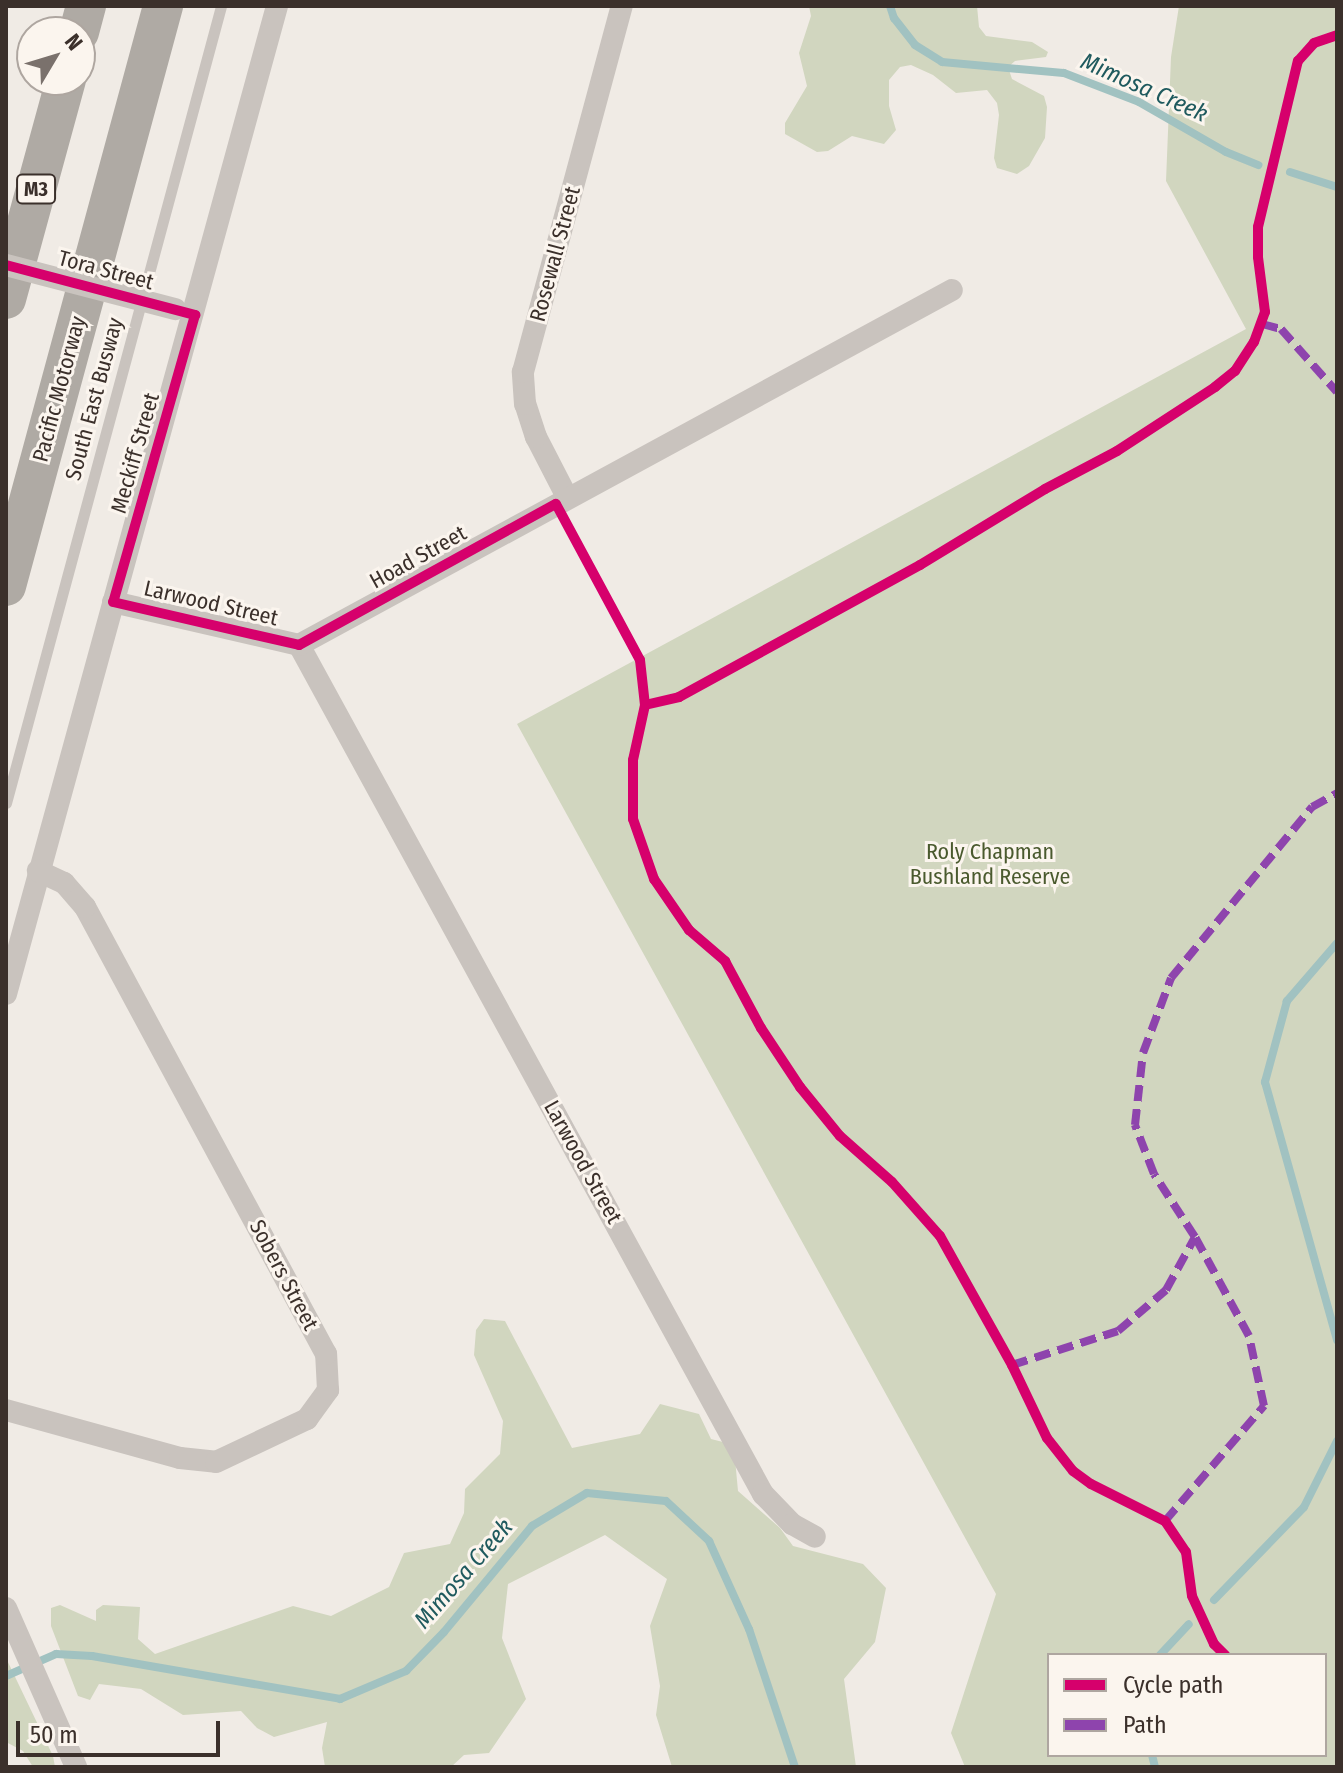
<!DOCTYPE html>
<html>
<head>
<meta charset="utf-8">
<style>
	body { margin:0 }
	#map { position:relative; width:1343px; height:1773px; overflow:hidden; background:#f0ebe5; font-family:"Fira Sans Condensed",sans-serif }
	div>[style] { position:absolute }
	.green>* { inset:0; background:#d1d6bf }
	.stream>* { height:8px; margin:-4px; padding:0 4px; transform-origin:4px; border-radius:4px; background:#a1c2c1 }
	.service>* { height:11px; margin:-5.5px; padding:0 5.5px; transform-origin:5.5px; border-radius:5.5px; background:#c9c3be }
	.minor>* { height:22px; margin:-11px; padding:0 11px; transform-origin:11px; border-radius:11px; background:#c9c3be }
	.motorway>* { height:40px; margin:-20px; padding:0 20px; transform-origin:20px; border-radius:20px; background:#afaaa4 }
	.minor-bridge>* { height:22px; margin:-11px; padding:0 11px; transform-origin:11px; border-radius:11px; background:#c9c3be }
	.quiet>* { height:8px; margin-top:-4px; transform-origin:0; background:repeating-linear-gradient(90deg,#8e44ad 0 16px,transparent 0 24px) }
	.cycleway>* { height:10px; margin:-5px; padding:0 5px; transform-origin:5px; border-radius:5px; background:#d6006c }
	span { translate:-50% -50%; white-space:nowrap; text-align:center; line-height:1.15; -webkit-text-stroke:6px #fbf5ee; paint-order:stroke }
	.shield-label span { padding:2px 6px; background:#fbf5ee; border:2px solid; border-radius:6px; -webkit-text-stroke-width:0 }
	.shield-label { font-size:20px; color:#3b302b; font-weight:700 }
	.street-label { font-size:22px; color:#3b302b }
	.park-label { font-size:22px; color:#4a5a2e }
	.water-label { font-size:24px; color:#1f5a5e; font-style:italic }
	.frame { position:absolute; inset:0; border:8px solid #3b302b; pointer-events:none }
	.legend { position:absolute; left:1047px; top:1653px; width:280px; height:104px; box-sizing:border-box; background:#fbf5ee; border:2px solid #aea6a0; margin:0; padding:10px 14px; list-style:none; font-size:24px; color:#3b302b }
	.legend li { display:flex; align-items:center; gap:16px; height:40px }
	.legend b { width:40px; border:2px solid #aea6a0 }
	.north { position:absolute; left:16px; top:16px; width:80px; height:80px; box-sizing:border-box; background:#fbf5ee; border:2px solid #aea6a0; border-radius:50%; rotate:52deg; font-size:22px; font-weight:700; line-height:32px; text-align:center; color:#3b302b }
	.north::after { content:''; display:block; margin:auto; width:28px; height:36px; background:#7a716c; clip-path:polygon(50% 0,100% 100%,50% 72%,0 100%) }
	.scale { position:absolute; left:16px; top:1721px; width:204px; height:36px; box-sizing:border-box; border:4px solid #3b302b; border-top:0; padding-left:10px; font-size:24px; line-height:28px; white-space:nowrap; color:#3b302b; -webkit-text-stroke:6px #fbf5ee; paint-order:stroke }
</style>
</head>
<body>
<div id="map">
	<div class="green">
		<div style="clip-path:polygon(809px 6px,977px 6px,979px 27px,986px 36px,1032px 42px,1048px 52px,1046px 57px,1015px 61px,1008px 67px,1012px 79px,1044px 96px,1047px 107px,1045px 138px,1029px 166px,1017px 174px,997px 168px,994px 158px,999px 115px,997px 103px,987px 90px,956px 93px,933px 75px,911px 65px,900px 67px,889px 80px,889px 106px,896px 130px,884px 144px,852px 136px,828px 151px,817px 152px,785px 134px,785px 123px,807px 86px,799px 53px,811px 16px)"></div>
		<div style="clip-path:polygon(evenodd,1179px 6px,1337px 6px,1337px 1767px,965px 1767px,951px 1733px,996px 1594px,517px 724px,1246px 329px,1166px 181px,1171px 57px,1179px 6px,1325px 1655px,1325px 1755px,1049px 1755px,1049px 1655px,1325px 1655px)"></div>
		<div style="clip-path:polygon(484px 1319px,505px 1321px,572px 1448px,640px 1434px,660px 1404px,699px 1414px,711px 1439px,723px 1442px,735px 1459px,738px 1491px,780px 1528px,793px 1546px,863px 1564px,886px 1588px,875px 1642px,844px 1679px,856px 1767px,672px 1767px,656px 1715px,660px 1686px,650px 1626px,667px 1579px,605px 1535px,508px 1584px,502px 1638px,526px 1699px,489px 1753px,464px 1755px,451px 1767px,325px 1767px,322px 1748px,327px 1722px,274px 1737px,257px 1728px,241px 1711px,183px 1715px,141px 1689px,99px 1684px,90px 1700px,78px 1696px,51px 1626px,51px 1608px,60px 1605px,96px 1621px,96px 1610px,103px 1605px,140px 1607px,138px 1639px,155px 1654px,293px 1606px,331px 1616px,389px 1587px,404px 1553px,450px 1544px,464px 1513px,465px 1489px,500px 1454px,503px 1421px,474px 1355px,476px 1330px)"></div>
		<div style="clip-path:polygon(6px 1658px,53px 1756px,55px 1767px,33px 1767px,23px 1751px,6px 1742px)"></div>
	</div>
	<div class="stream">
		<div style="left:890px;top:6px;width:13px;rotate:72deg"></div>
		<div style="left:894px;top:18px;width:34px;rotate:52deg"></div>
		<div style="left:915px;top:45px;width:32px;rotate:32deg"></div>
		<div style="left:942px;top:62px;width:122px;rotate:5.2deg"></div>
		<div style="left:1064px;top:73px;width:80px;rotate:21.1deg"></div>
		<div style="left:1139px;top:102px;width:100px;rotate:29.9deg"></div>
		<div style="left:1226px;top:152px;width:35px;rotate:22deg"></div>
		<div style="left:1290px;top:172px;width:49px;rotate:17.7deg"></div>
		<div style="left:1337px;top:943px;width:77px;rotate:130.8deg"></div>
		<div style="left:1287px;top:1001px;width:84px;rotate:105.2deg"></div>
		<div style="left:1265px;top:1082px;width:268px;rotate:74.4deg"></div>
		<div style="left:1214px;top:1600px;width:129px;rotate:-45.9deg"></div>
		<div style="left:1304px;top:1507px;width:74px;rotate:-63.4deg"></div>
		<div style="left:1160px;top:1655px;width:42px;rotate:-46.9deg"></div>
		<div style="left:6px;top:1676px;width:55px;rotate:-23.7deg"></div>
		<div style="left:56px;top:1654px;width:36px;rotate:3deg"></div>
		<div style="left:92px;top:1656px;width:252px;rotate:9.8deg"></div>
		<div style="left:340px;top:1699px;width:72px;rotate:-23deg"></div>
		<div style="left:406px;top:1671px;width:54px;rotate:-45.7deg"></div>
		<div style="left:444px;top:1632px;width:138px;rotate:-50.3deg"></div>
		<div style="left:532px;top:1526px;width:64px;rotate:-31deg"></div>
		<div style="left:587px;top:1493px;width:79px;rotate:5.8deg"></div>
		<div style="left:666px;top:1501px;width:59px;rotate:42.9deg"></div>
		<div style="left:709px;top:1541px;width:97px;rotate:65.6deg"></div>
		<div style="left:749px;top:1629px;width:145px;rotate:71.6deg"></div>
		<div style="left:1152px;top:1755px;width:12px;rotate:76deg"></div>
	</div>
	<div class="service">
		<div style="left:6px;top:803px;width:825px;rotate:-74.9deg"></div>
	</div>
	<div class="minor">
		<div style="left:567px;top:497px;width:68px;rotate:-117.3deg"></div>
		<div style="left:536px;top:437px;width:35px;rotate:-108deg"></div>
		<div style="left:525px;top:404px;width:32px;rotate:-94deg"></div>
		<div style="left:523px;top:372px;width:379px;rotate:-74.9deg"></div>
		<div style="left:113px;top:602px;width:191px;rotate:13deg"></div>
		<div style="left:299px;top:645px;width:968px;rotate:61.34deg"></div>
		<div style="left:763px;top:1494px;width:42px;rotate:46deg"></div>
		<div style="left:792px;top:1524px;width:26px;rotate:29deg"></div>
		<div style="left:299px;top:645px;width:743px;rotate:-28.53deg"></div>
		<div style="left:6px;top:994px;width:1024px;rotate:-74.66deg"></div>
		<div style="left:6px;top:1410px;width:180px;rotate:15.4deg"></div>
		<div style="left:180px;top:1458px;width:36px;rotate:6deg"></div>
		<div style="left:216px;top:1462px;width:101px;rotate:-25.3deg"></div>
		<div style="left:307px;top:1419px;width:36px;rotate:-54deg"></div>
		<div style="left:328px;top:1390px;width:36px;rotate:-93deg"></div>
		<div style="left:326px;top:1354px;width:508px;rotate:-118.33deg"></div>
		<div style="left:85px;top:907px;width:32px;rotate:-131deg"></div>
		<div style="left:64px;top:883px;width:29px;rotate:-155deg"></div>
		<div style="left:6px;top:1608px;width:174px;rotate:66.2deg"></div>
	</div>
	<div class="motorway">
		<div style="left:79px;top:32px;width:27px;rotate:-75deg"></div>
		<div style="left:6px;top:299px;width:227px;rotate:-74.7deg"></div>
		<div style="left:6px;top:586px;width:601px;rotate:-74.85deg"></div>
	</div>
	<div class="minor-bridge">
		<div style="left:6px;top:265px;width:175px;rotate:14.6deg"></div>
	</div>
	<div class="quiet">
		<div style="left:1262px;top:324px;width:20px;rotate:15deg"></div>
		<div style="left:1281px;top:329px;width:84px;rotate:48.4deg"></div>
		<div style="left:1012px;top:1365px;width:111px;rotate:-17.8deg"></div>
		<div style="left:1118px;top:1331px;width:63px;rotate:-40.5deg"></div>
		<div style="left:1166px;top:1290px;width:60px;rotate:-61.3deg"></div>
		<div style="left:1165px;top:1521px;width:152px;rotate:-49.3deg"></div>
		<div style="left:1264px;top:1406px;width:72px;rotate:-102.1deg"></div>
		<div style="left:1249px;top:1336px;width:113px;rotate:-118.6deg"></div>
		<div style="left:1195px;top:1237px;width:75px;rotate:-123.1deg"></div>
		<div style="left:1154px;top:1174px;width:53px;rotate:-111.2deg"></div>
		<div style="left:1135px;top:1125px;width:72px;rotate:-83.7deg"></div>
		<div style="left:1143px;top:1053px;width:80px;rotate:-69.5deg"></div>
		<div style="left:1171px;top:978px;width:222px;rotate:-50.5deg"></div>
		<div style="left:1312px;top:807px;width:29px;rotate:-29deg"></div>
	</div>
	<div class="cycleway">
		<div style="left:6px;top:265px;width:196px;rotate:14.8deg"></div>
		<div style="left:195px;top:315px;width:298px;rotate:105.9deg"></div>
		<div style="left:113px;top:602px;width:191px;rotate:13deg"></div>
		<div style="left:299px;top:645px;width:293px;rotate:-28.8deg"></div>
		<div style="left:556px;top:504px;width:177px;rotate:61.7deg"></div>
		<div style="left:640px;top:660px;width:45px;rotate:83.7deg"></div>
		<div style="left:645px;top:705px;width:56px;rotate:102.3deg"></div>
		<div style="left:633px;top:760px;width:59px;rotate:90deg"></div>
		<div style="left:633px;top:819px;width:64px;rotate:70.7deg"></div>
		<div style="left:654px;top:879px;width:62px;rotate:55.5deg"></div>
		<div style="left:689px;top:930px;width:48px;rotate:40.7deg"></div>
		<div style="left:725px;top:961px;width:76px;rotate:61.8deg"></div>
		<div style="left:761px;top:1028px;width:71px;rotate:56.5deg"></div>
		<div style="left:800px;top:1087px;width:63px;rotate:50.8deg"></div>
		<div style="left:840px;top:1136px;width:69px;rotate:41.5deg"></div>
		<div style="left:892px;top:1182px;width:72px;rotate:48.4deg"></div>
		<div style="left:940px;top:1236px;width:148px;rotate:60.8deg"></div>
		<div style="left:1012px;top:1365px;width:81px;rotate:64.4deg"></div>
		<div style="left:1047px;top:1438px;width:42px;rotate:51.8deg"></div>
		<div style="left:1073px;top:1471px;width:22px;rotate:36deg"></div>
		<div style="left:1091px;top:1484px;width:83px;rotate:26.6deg"></div>
		<div style="left:1165px;top:1521px;width:37px;rotate:56deg"></div>
		<div style="left:1186px;top:1552px;width:44px;rotate:82.2deg"></div>
		<div style="left:1192px;top:1596px;width:53px;rotate:65.4deg"></div>
		<div style="left:1214px;top:1644px;width:16px;rotate:45deg"></div>
		<div style="left:645px;top:705px;width:35px;rotate:-13deg"></div>
		<div style="left:679px;top:697px;width:275px;rotate:-28.7deg"></div>
		<div style="left:920px;top:565px;width:146px;rotate:-31.3deg"></div>
		<div style="left:1045px;top:489px;width:81px;rotate:-27.8deg"></div>
		<div style="left:1117px;top:451px;width:117px;rotate:-33.1deg"></div>
		<div style="left:1215px;top:387px;width:26px;rotate:-39deg"></div>
		<div style="left:1235px;top:371px;width:35px;rotate:-57deg"></div>
		<div style="left:1254px;top:342px;width:32px;rotate:-70deg"></div>
		<div style="left:1265px;top:312px;width:55px;rotate:-97.3deg"></div>
		<div style="left:1258px;top:257px;width:30px;rotate:-90deg"></div>
		<div style="left:1258px;top:227px;width:171px;rotate:-76.5deg"></div>
		<div style="left:1298px;top:61px;width:24px;rotate:-48deg"></div>
		<div style="left:1314px;top:43px;width:24px;rotate:-19deg"></div>
	</div>
	<div class="shield-label">
		<span style="left:36px;top:189px">M3</span>
	</div>
	<div class="street-label">
		<span style="left:555px;top:254px;rotate:-75deg">Rosewall Street</span>
		<span style="left:106px;top:270px;rotate:15deg">Tora Street</span>
		<span style="left:59px;top:389px;rotate:-75deg">Pacific Motorway</span>
		<span style="left:94px;top:399px;rotate:-75deg">South East Busway</span>
		<span style="left:135px;top:453px;rotate:-74deg">Meckiff Street</span>
		<span style="left:418px;top:557px;rotate:-29deg">Hoad Street</span>
		<span style="left:211px;top:603px;rotate:13deg">Larwood Street</span>
		<span style="left:583px;top:1162px;rotate:61deg">Larwood Street</span>
		<span style="left:284px;top:1275px;rotate:62deg">Sobers Street</span>
	</div>
	<div class="park-label">
		<span style="left:990px;top:864px">Roly Chapman<br>Bushland Reserve</span>
	</div>
	<div class="water-label">
		<span style="left:1144px;top:88px;rotate:24deg">Mimosa Creek</span>
		<span style="left:464px;top:1574px;rotate:-49deg">Mimosa Creek</span>
	</div>
	<div class="frame"></div>
	<ul class="legend">
	<li><b style="height:10px;background:#d6006c"></b>Cycle path</li>
	<li><b style="height:10px;background:#8e44ad"></b>Path</li>
	</ul>
	<div class="north">N</div>
	<div class="scale">50 m</div>
</div>
</body>
</html>
